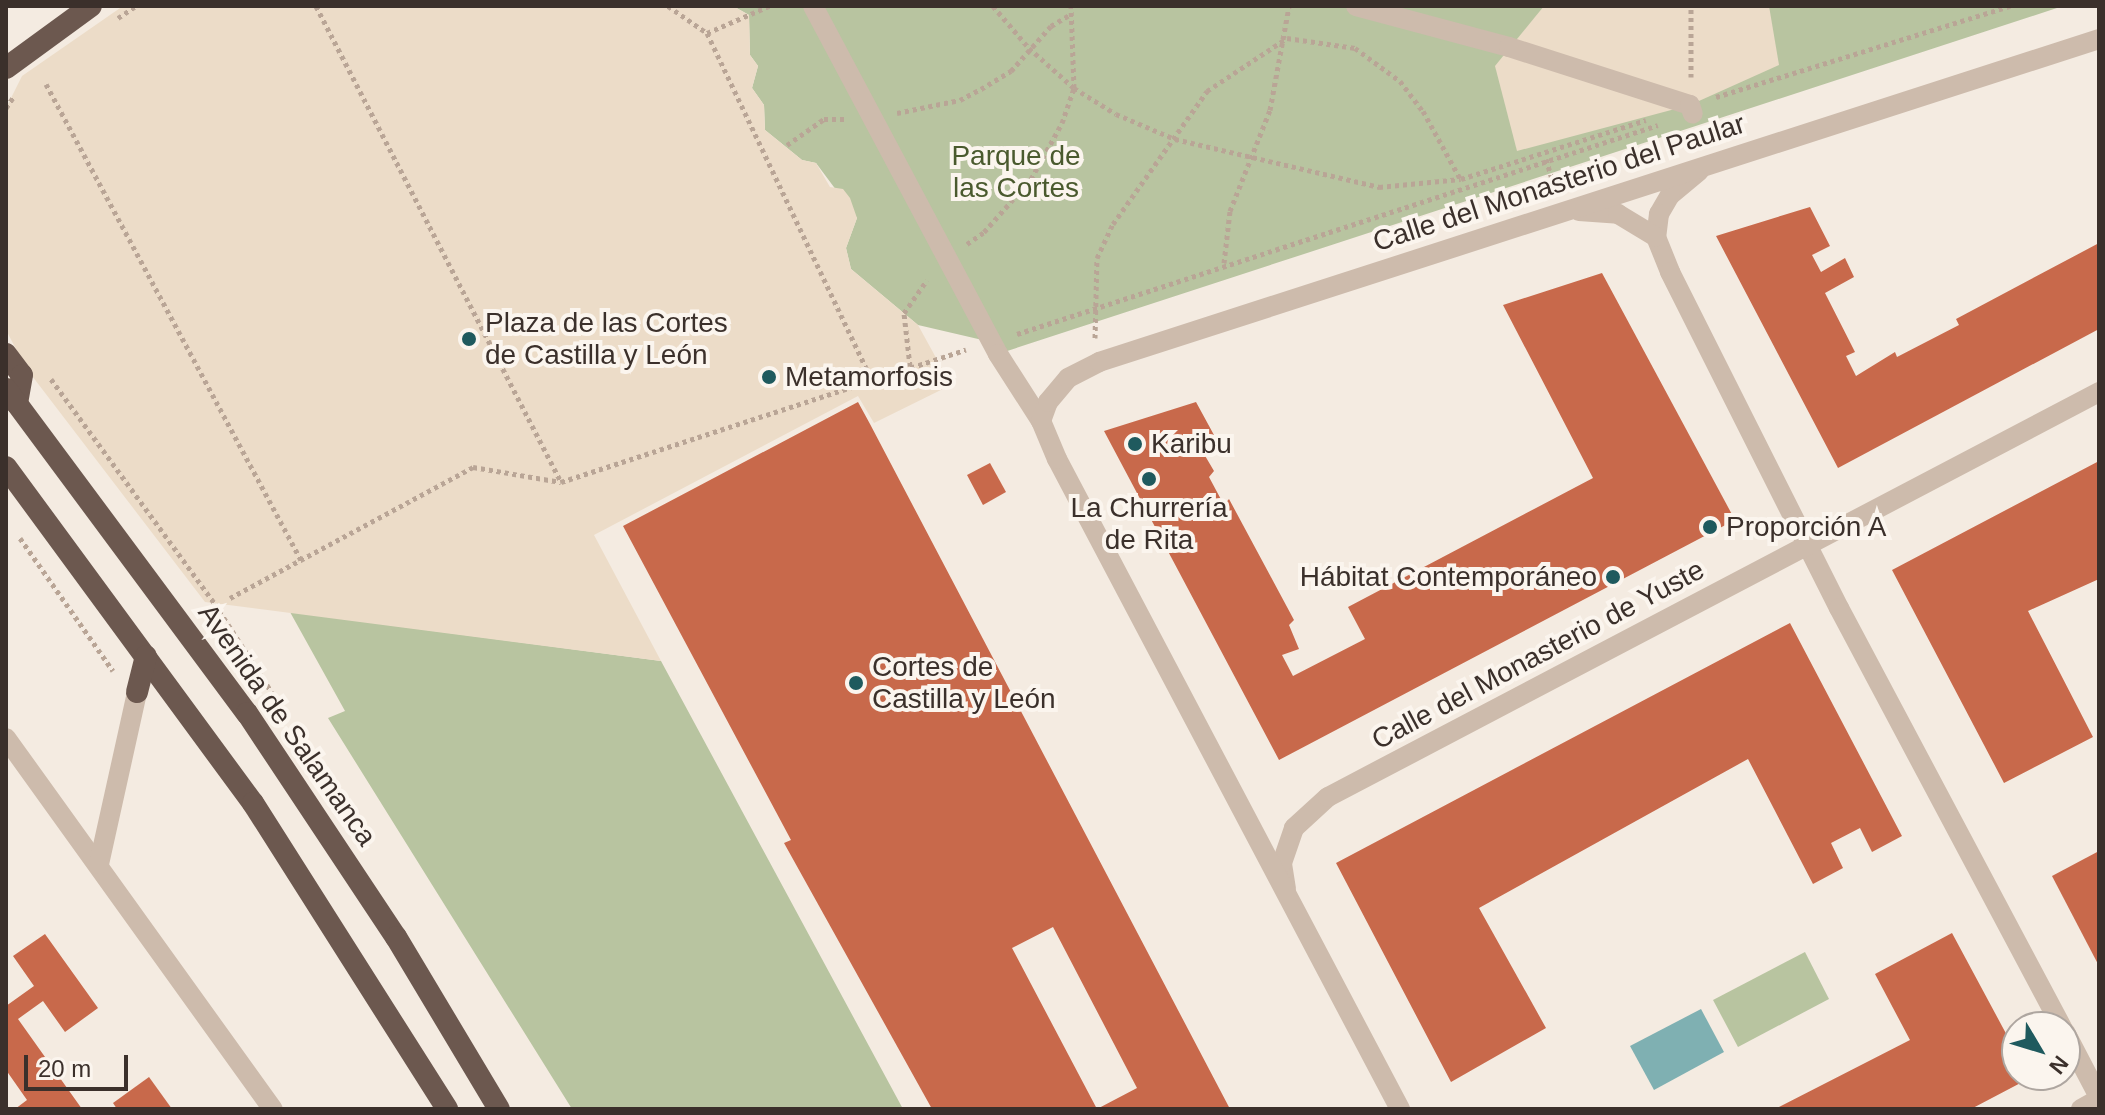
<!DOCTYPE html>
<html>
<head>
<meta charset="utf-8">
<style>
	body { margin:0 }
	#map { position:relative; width:2105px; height:1115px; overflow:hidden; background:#f4ebe1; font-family:Arial,sans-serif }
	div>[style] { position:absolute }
	.green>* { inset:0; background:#b8c4a0 }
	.plaza>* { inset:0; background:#ecdcc8 }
	.water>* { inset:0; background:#7fb0b2 }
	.building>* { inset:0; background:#c8694b }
	.path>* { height:5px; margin-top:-2.5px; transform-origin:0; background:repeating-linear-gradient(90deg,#b9a596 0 4px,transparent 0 8px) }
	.pedestrian>* { height:20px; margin:-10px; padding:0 10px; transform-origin:10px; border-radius:10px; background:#cdbbac }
	.minor>* { height:20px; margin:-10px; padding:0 10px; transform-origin:10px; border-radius:10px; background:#cdbbac }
	.trunk>* { height:22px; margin:-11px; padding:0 11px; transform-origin:11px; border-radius:11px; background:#6c584f }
	.dots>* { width:22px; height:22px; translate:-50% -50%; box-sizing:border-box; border:4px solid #fbf5ee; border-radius:50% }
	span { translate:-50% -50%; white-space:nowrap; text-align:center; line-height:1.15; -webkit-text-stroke:8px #fbf5ee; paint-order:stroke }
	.park-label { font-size:28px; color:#4a5a2e }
	.street-label { font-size:28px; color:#3b302b }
	.poi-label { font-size:28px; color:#3b302b }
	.left { translate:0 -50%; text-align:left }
	.right { translate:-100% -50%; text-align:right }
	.frame { position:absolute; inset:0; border:8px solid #3b302b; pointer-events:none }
	.north { position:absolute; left:2001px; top:1011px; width:80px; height:80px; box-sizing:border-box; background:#fbf5ee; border:2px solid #aea6a0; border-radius:50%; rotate:128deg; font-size:22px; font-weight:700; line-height:32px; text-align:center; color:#3b302b }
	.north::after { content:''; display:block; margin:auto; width:28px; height:36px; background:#1f5a5e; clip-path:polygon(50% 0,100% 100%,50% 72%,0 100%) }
	.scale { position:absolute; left:24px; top:1055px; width:104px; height:36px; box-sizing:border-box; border:4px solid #3b302b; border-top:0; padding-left:10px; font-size:24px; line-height:28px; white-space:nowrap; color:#3b302b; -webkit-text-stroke:6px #fbf5ee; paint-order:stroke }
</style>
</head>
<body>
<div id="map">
	<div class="green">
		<div style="clip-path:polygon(733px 6px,2063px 6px,998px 354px,991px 342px,918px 325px,851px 269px,846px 248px,857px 218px,816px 163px,802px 160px,765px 130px,764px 105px,752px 88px,758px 66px,750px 55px,749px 15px)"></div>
		<div style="clip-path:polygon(290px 612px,661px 661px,903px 1109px,572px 1109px,328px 718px,345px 711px)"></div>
		<div style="clip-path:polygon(1805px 952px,1829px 999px,1738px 1047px,1713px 1000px)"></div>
	</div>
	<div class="plaza">
		<div style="clip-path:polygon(123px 6px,733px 6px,749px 15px,750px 55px,758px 66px,752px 88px,764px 105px,765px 130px,802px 160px,816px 163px,830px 187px,843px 189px,850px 198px,857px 218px,846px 248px,851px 269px,918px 325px,951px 385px,874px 423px,858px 396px,594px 535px,661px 661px,205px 602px,26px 368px,6px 330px,6px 108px,22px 76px)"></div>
		<div style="clip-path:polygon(1544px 6px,1769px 6px,1779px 65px,1690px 105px,1517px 151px,1495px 66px)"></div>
	</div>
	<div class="water">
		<div style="clip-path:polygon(1701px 1009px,1724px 1052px,1654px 1090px,1630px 1046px)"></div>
	</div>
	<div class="building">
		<div style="clip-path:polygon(1810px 207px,1830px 246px,1812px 255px,1821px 272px,1845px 258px,1854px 277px,1825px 293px,1855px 352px,1846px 356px,1856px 376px,1895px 352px,1897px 357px,1959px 325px,1956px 319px,2099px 243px,2099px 329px,1838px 468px,1716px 236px)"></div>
		<div style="clip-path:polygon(1602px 273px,1735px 520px,1279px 760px,1104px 431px,1196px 402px,1220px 446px,1204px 454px,1214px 471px,1209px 477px,1224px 505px,1229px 499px,1294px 620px,1289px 625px,1299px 649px,1282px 655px,1293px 676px,1365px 639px,1348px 607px,1593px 478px,1503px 305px)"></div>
		<div style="clip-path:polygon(evenodd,858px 402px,870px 424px,1230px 1109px,932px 1109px,784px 843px,791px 840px,623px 526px,858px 402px,1053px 927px,1137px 1088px,1097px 1109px,1012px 948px,1053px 927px)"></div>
		<div style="clip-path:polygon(2099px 461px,2099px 579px,2028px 611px,2093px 737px,2004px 783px,1892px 570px)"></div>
		<div style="clip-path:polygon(990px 463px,1006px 492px,983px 505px,967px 475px)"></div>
		<div style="clip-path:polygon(1790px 623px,1902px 836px,1872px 852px,1860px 828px,1831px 843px,1843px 868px,1813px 884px,1748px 759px,1479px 908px,1546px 1028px,1451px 1082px,1336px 863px)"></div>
		<div style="clip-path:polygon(2099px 851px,2099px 966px,2052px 876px)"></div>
		<div style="clip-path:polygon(1952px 933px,2017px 1054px,2017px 1075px,2030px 1078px,1971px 1109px,1775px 1109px,1910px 1040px,1875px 974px)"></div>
		<div style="clip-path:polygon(45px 934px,98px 1008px,65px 1032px,43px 1001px,18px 1019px,82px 1109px,15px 1109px,27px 1100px,6px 1070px,6px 1006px,34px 986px,13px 956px)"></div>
		<div style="clip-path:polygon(149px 1077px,172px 1109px,117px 1109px,113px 1103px)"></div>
	</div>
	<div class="path">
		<div style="left:316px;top:6px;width:535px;rotate:62.76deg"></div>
		<div style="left:668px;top:6px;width:47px;rotate:34.7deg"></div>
		<div style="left:707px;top:33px;width:382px;rotate:64.6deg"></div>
		<div style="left:993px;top:6px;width:55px;rotate:49.4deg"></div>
		<div style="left:1029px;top:48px;width:60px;rotate:41.6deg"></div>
		<div style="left:1074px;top:88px;width:49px;rotate:31.8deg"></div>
		<div style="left:1116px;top:114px;width:64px;rotate:23deg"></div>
		<div style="left:1175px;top:139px;width:210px;rotate:13.2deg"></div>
		<div style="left:1379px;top:187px;width:82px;rotate:-5.6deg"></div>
		<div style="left:1461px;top:179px;width:194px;rotate:-17.7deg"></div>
		<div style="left:118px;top:18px;width:22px;rotate:-34deg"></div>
		<div style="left:707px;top:33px;width:68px;rotate:-23.5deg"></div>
		<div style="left:1691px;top:77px;width:71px;rotate:-90deg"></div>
		<div style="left:46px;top:84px;width:540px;rotate:61.82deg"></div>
		<div style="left:1716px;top:97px;width:308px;rotate:-17.2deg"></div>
		<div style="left:6px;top:108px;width:14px;rotate:-56deg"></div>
		<div style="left:897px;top:113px;width:64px;rotate:-11.7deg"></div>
		<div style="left:960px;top:100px;width:24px;rotate:-28deg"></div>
		<div style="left:981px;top:89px;width:35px;rotate:-31deg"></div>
		<div style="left:1011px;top:71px;width:60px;rotate:-48.4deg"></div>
		<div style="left:1051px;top:26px;width:23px;rotate:-31deg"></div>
		<div style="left:787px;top:145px;width:45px;rotate:-35.1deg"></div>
		<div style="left:824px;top:119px;width:20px"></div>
		<div style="left:1546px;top:159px;width:31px;rotate:73deg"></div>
		<div style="left:967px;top:244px;width:21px;rotate:-35deg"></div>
		<div style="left:984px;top:232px;width:71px;rotate:-48.4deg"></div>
		<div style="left:1031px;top:179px;width:64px;rotate:-61deg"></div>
		<div style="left:1062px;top:123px;width:37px;rotate:-71deg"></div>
		<div style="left:1074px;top:88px;width:82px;rotate:-92.1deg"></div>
		<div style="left:1224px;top:263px;width:52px;rotate:-83.4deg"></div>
		<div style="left:1230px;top:211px;width:109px;rotate:-68.4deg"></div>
		<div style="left:1270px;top:110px;width:106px;rotate:-79.6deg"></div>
		<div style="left:1017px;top:334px;width:674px;rotate:-18.06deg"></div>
		<div style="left:1095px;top:338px;width:80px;rotate:-88.6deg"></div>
		<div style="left:1097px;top:258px;width:38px;rotate:-65deg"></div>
		<div style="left:1113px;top:224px;width:163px;rotate:-54.7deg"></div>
		<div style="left:1207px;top:91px;width:96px;rotate:-33.5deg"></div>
		<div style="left:1287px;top:38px;width:69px;rotate:8.4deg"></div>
		<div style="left:1355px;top:48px;width:56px;rotate:36.3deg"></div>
		<div style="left:1400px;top:81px;width:38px;rotate:53deg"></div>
		<div style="left:1423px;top:111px;width:79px;rotate:61.2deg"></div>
		<div style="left:910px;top:366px;width:53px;rotate:-96.5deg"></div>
		<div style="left:904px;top:313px;width:40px;rotate:-55.1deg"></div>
		<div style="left:51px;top:379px;width:278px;rotate:53.9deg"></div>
		<div style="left:215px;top:604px;width:122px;rotate:57.3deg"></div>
		<div style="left:20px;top:538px;width:162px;rotate:55deg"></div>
		<div style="left:230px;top:598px;width:276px;rotate:-28.3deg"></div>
		<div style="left:473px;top:467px;width:89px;rotate:9.7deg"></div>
		<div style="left:561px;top:482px;width:426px;rotate:-18.1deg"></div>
	</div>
	<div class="pedestrian">
		<div style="left:813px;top:6px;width:394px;rotate:62deg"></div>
		<div style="left:998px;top:354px;width:80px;rotate:57.3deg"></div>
		<div style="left:1356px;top:6px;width:158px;rotate:15deg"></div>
		<div style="left:1509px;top:47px;width:190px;rotate:17.8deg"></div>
		<div style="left:1690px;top:105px;width:9px;rotate:72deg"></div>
	</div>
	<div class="minor">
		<div style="left:1699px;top:171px;width:38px;rotate:140deg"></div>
		<div style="left:1670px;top:195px;width:22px;rotate:120deg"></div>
		<div style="left:1659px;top:214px;width:23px;rotate:97deg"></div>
		<div style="left:1656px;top:237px;width:38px;rotate:68deg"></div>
		<div style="left:1670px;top:272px;width:376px;rotate:63.3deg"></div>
		<div style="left:1839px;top:608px;width:475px;rotate:62deg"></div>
		<div style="left:1579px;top:211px;width:39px;rotate:4deg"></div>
		<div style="left:1618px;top:214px;width:44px;rotate:31.2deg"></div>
		<div style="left:6px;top:738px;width:457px;rotate:54.3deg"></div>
		<div style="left:99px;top:864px;width:176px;rotate:-77.5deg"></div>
		<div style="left:1286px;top:889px;width:26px;rotate:-99deg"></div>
		<div style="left:1282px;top:863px;width:37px;rotate:-71deg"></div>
		<div style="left:1294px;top:828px;width:46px;rotate:-42.4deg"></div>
		<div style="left:1328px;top:797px;width:871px;rotate:-27.71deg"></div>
		<div style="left:2065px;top:1032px;width:73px;rotate:62.4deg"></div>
		<div style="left:1400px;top:1109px;width:735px;rotate:-117.82deg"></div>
		<div style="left:1057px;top:459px;width:41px;rotate:-112.8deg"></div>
		<div style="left:1041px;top:421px;width:20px;rotate:-70deg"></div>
		<div style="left:1048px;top:402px;width:31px;rotate:-50deg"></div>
		<div style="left:1068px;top:378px;width:35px;rotate:-27deg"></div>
		<div style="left:1099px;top:362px;width:1051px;rotate:-17.9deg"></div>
		<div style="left:2081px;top:1109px;width:21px;rotate:-29deg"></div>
	</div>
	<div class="trunk">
		<div style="left:6px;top:68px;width:105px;rotate:-36.1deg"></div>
		<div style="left:6px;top:354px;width:26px;rotate:53deg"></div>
		<div style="left:22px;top:375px;width:29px;rotate:100deg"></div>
		<div style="left:6px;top:389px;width:404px;rotate:53.4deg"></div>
		<div style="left:247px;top:713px;width:269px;rotate:56.4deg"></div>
		<div style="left:396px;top:937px;width:200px;rotate:59.1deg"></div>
		<div style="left:6px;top:467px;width:417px;rotate:53.7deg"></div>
		<div style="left:253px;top:803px;width:362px;rotate:57.6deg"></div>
		<div style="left:137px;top:692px;width:37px;rotate:-76deg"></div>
	</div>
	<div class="dots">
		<div style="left:469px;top:339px;background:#1f5a5e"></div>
		<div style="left:769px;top:377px;background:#1f5a5e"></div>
		<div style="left:1135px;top:444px;background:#1f5a5e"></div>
		<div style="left:1149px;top:479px;background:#1f5a5e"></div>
		<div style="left:1710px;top:527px;background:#1f5a5e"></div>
		<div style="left:1613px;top:577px;background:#1f5a5e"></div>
		<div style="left:856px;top:683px;background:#1f5a5e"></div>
	</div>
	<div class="park-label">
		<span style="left:1016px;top:172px">Parque de<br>las Cortes</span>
	</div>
	<div class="street-label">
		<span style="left:1559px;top:183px;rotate:-18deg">Calle del Monasterio del Paular</span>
		<span style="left:1538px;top:655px;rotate:-28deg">Calle del Monasterio de Yuste</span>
		<span style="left:287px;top:725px;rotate:55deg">Avenida de Salamanca</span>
	</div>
	<div class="poi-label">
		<span class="left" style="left:485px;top:339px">Plaza de las Cortes<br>de Castilla y León</span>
		<span class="left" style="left:785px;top:377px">Metamorfosis</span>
		<span class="left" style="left:1151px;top:444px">Karibu</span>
		<span style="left:1149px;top:524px">La Churrería<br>de Rita</span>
		<span class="left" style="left:1726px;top:527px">Proporción A</span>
		<span class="right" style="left:1597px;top:577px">Hábitat Contemporáneo</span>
		<span class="left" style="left:872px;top:683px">Cortes de<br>Castilla y León</span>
	</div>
	<div class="frame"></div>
	<div class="north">N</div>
	<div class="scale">20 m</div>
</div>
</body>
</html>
